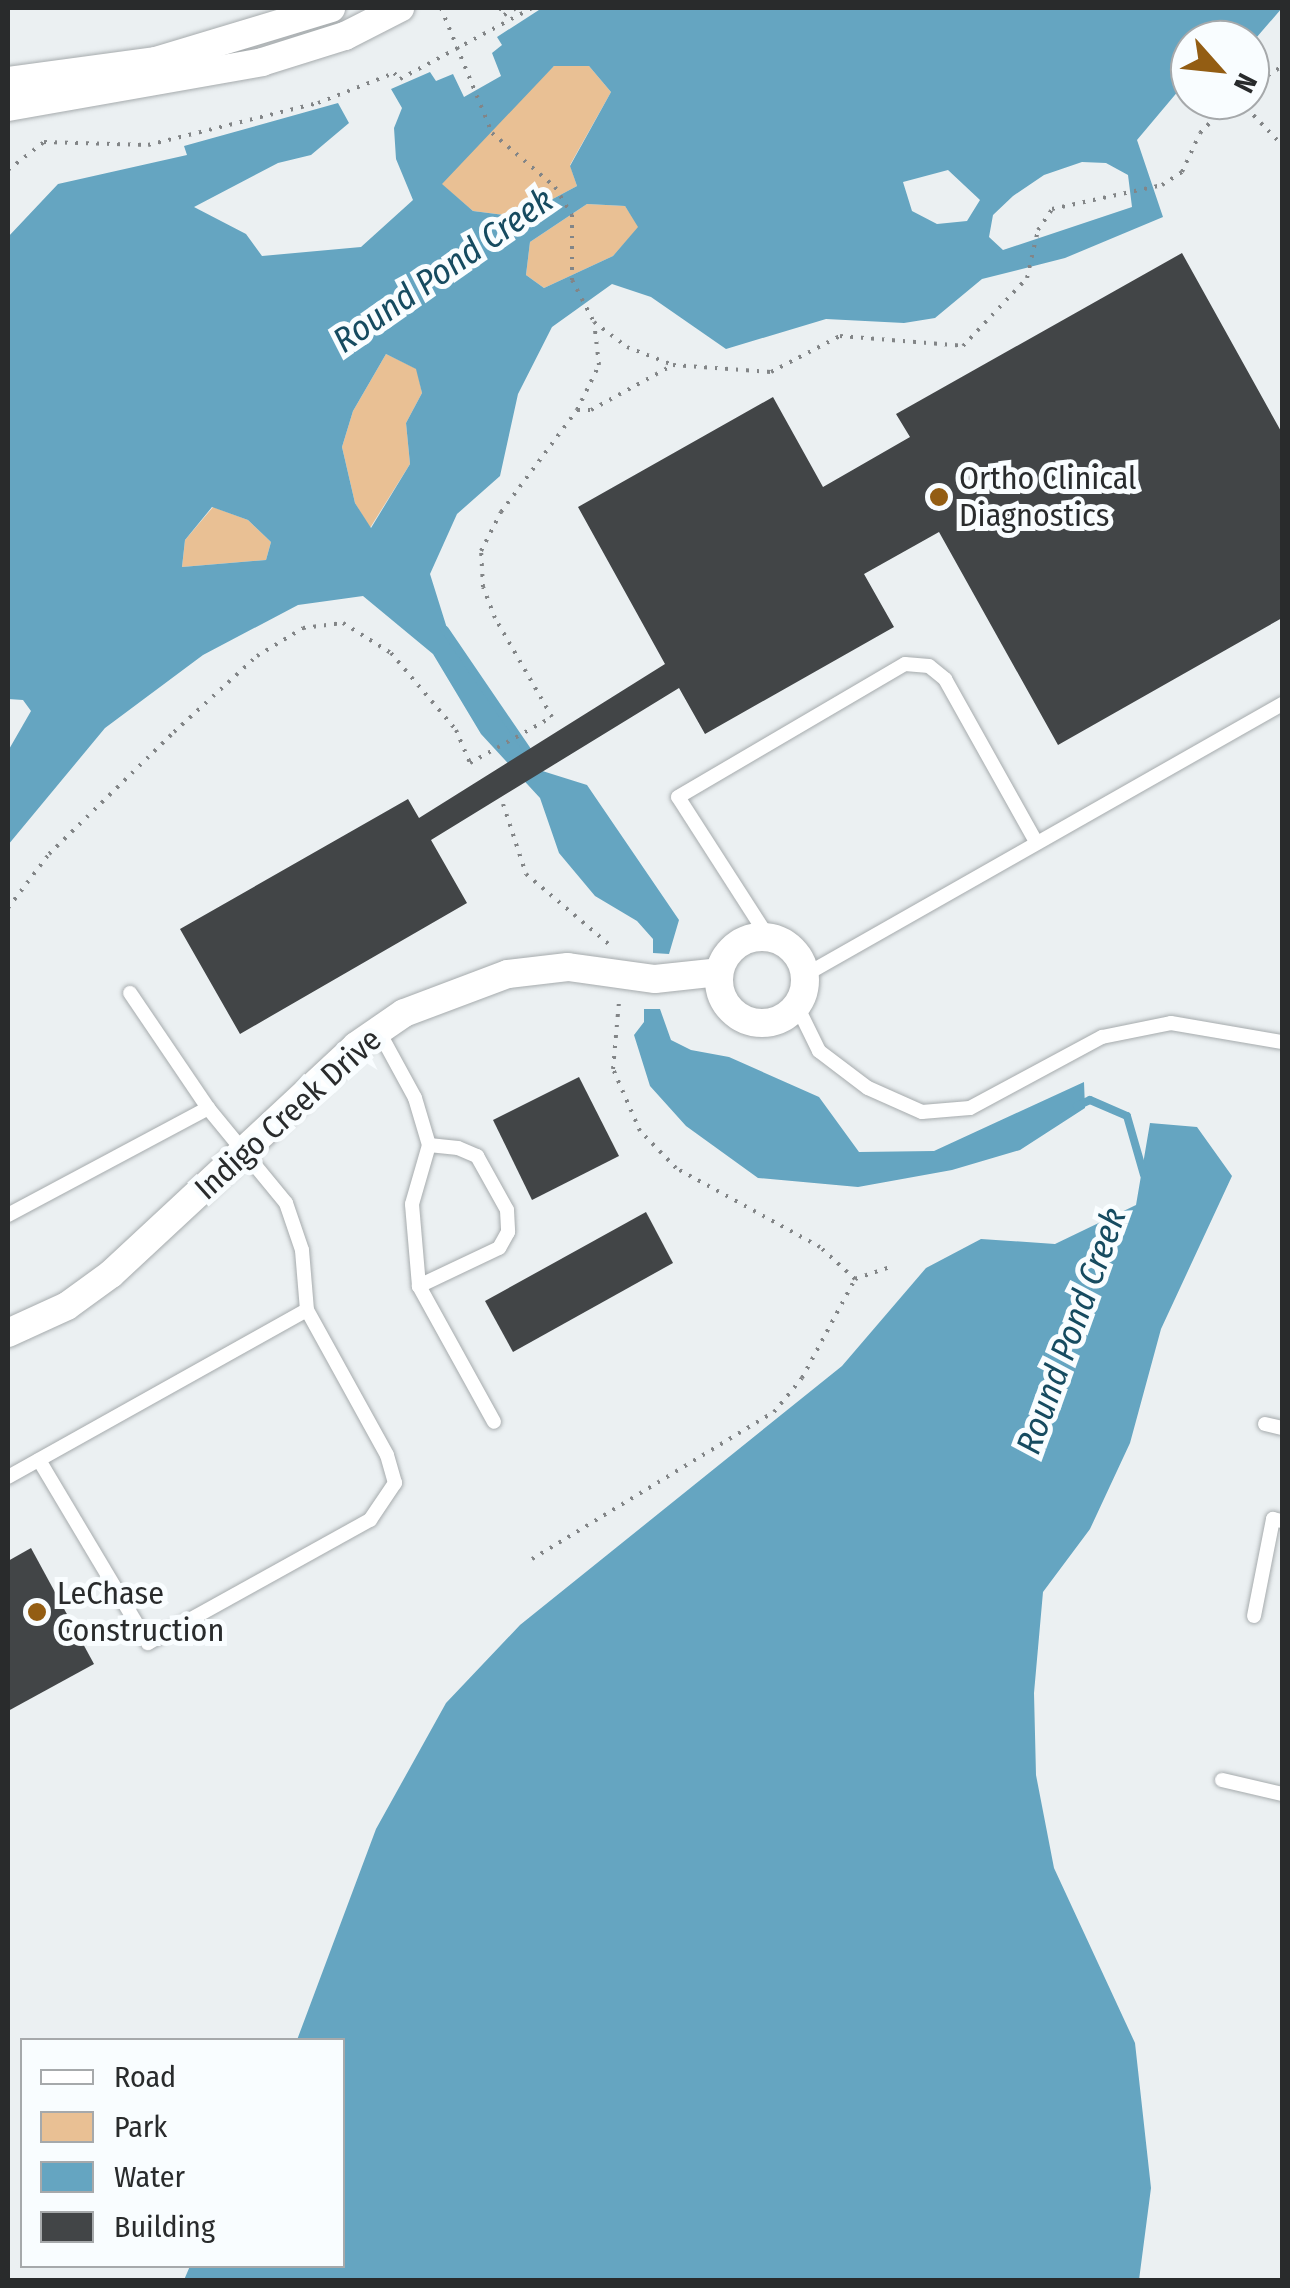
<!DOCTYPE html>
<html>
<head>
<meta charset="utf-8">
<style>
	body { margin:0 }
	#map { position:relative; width:1290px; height:2288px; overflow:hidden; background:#ebf0f2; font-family:"Fira Sans Condensed",sans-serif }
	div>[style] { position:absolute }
	.green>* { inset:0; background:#e9c094 }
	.water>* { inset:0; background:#65a5c1 }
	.stream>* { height:8px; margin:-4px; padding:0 4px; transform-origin:4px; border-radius:4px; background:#65a5c1 }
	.building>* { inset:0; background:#424547 }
	.path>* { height:4px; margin-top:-2px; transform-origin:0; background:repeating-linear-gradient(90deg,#828587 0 2.5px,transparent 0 10.5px) }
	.roads { filter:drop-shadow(0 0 2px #a6abad) drop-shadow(0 0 2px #a6abad) }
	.service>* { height:14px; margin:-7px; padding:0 7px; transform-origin:7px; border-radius:7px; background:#fff }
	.minor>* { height:28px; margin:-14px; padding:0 14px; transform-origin:14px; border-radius:14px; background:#fff }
	.minor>.ring { margin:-14px; padding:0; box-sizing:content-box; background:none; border:28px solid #fff; border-radius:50% }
	.dots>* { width:28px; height:28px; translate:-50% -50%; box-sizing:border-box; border:5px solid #f9fdff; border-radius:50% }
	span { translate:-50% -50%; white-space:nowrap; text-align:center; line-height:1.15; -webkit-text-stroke:10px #f9fdff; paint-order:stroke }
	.poi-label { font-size:32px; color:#292b2c }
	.left { translate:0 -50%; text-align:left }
	.street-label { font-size:32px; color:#292b2c }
	.water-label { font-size:35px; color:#164b60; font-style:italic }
	.frame { position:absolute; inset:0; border:10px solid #292b2c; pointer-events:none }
	.legend { position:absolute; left:20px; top:2038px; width:325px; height:230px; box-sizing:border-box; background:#f9fdff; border:2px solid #a6a9ab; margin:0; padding:12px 18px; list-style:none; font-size:30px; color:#292b2c }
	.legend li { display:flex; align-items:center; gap:20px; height:50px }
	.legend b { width:50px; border:2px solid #a6a9ab }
	.north { position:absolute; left:1170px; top:20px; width:100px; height:100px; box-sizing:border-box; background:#f9fdff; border:2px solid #a6a9ab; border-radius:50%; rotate:117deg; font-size:28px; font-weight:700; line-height:40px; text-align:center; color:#292b2c }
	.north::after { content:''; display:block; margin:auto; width:35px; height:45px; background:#935d13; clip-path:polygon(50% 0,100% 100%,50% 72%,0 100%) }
</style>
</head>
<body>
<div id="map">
	<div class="green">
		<div style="clip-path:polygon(554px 66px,589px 66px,611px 92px,570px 165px,577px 186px,519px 217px,473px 211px,441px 184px,457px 160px)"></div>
		<div style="clip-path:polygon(587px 204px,625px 206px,639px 227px,613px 256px,544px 288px,526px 275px,530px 242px)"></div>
		<div style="clip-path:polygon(386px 354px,417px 369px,422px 393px,406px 423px,410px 464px,370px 528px,355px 503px,342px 447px,353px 411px)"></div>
		<div style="clip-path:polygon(213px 507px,248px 520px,271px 542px,266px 560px,182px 567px,185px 540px)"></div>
	</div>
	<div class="water">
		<div style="clip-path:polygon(evenodd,542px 8px,1282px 8px,1250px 45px,1250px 40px,1190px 40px,1190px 77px,1137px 140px,1163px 217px,1065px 258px,982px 279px,935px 318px,904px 323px,826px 319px,726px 349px,651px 297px,612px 284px,552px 327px,518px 394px,500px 476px,457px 514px,430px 574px,451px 641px,536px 769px,587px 785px,679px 920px,669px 954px,653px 953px,653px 939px,637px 921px,595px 896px,559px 853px,540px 798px,481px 734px,433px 654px,363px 596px,298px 605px,203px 655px,105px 728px,8px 845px,8px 751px,31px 711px,23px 700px,8px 699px,8px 237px,58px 184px,187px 155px,184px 146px,338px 103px,349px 123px,311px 155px,278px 163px,194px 207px,246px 234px,262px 256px,361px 247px,413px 200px,396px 159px,394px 128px,402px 108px,391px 89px,430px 72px,436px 81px,453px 74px,464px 97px,501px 76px,492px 53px,502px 45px,497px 37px,542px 8px,554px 66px,589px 66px,611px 92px,570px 166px,577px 186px,519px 217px,473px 211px,442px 184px,554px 66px,542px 8px,1082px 162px,1106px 163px,1128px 175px,1132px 207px,1003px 250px,989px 237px,993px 215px,1013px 196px,1044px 175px,1082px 162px,542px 8px,948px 170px,980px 200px,967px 221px,937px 224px,912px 211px,903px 182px,948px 170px,542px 8px,587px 204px,625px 206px,638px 227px,613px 256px,544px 288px,526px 275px,530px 242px,587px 204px,542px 8px,386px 354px,416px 369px,422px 393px,406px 423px,410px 464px,371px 528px,355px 503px,342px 447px,353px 411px,386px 354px,542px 8px,212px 507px,248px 520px,271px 542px,266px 560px,182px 567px,185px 540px,212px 507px)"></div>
		<div style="clip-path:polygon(644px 1009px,660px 1009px,671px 1040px,691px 1050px,729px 1057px,819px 1097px,859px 1152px,934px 1151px,1084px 1082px,1085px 1108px,1020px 1150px,952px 1170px,858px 1187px,758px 1178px,686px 1126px,650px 1086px,634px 1035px,644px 1022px)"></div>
		<div style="clip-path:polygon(1150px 1123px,1197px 1127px,1232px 1176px,1161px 1329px,1130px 1443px,1090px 1529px,1043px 1592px,1034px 1693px,1036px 1775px,1054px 1868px,1135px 2043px,1151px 2188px,1139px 2280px,184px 2280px,190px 2266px,342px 2266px,342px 2040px,297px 2040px,376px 1829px,446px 1703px,520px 1625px,842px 1366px,926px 1268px,981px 1239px,1055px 1244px,1136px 1205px)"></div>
	</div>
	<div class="stream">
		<div style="left:445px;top:630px;width:156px;rotate:55.7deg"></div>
		<div style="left:1077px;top:1106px;width:14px;rotate:-25deg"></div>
		<div style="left:1090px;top:1100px;width:40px;rotate:23.4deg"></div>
		<div style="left:1127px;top:1116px;width:61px;rotate:73.9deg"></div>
	</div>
	<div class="building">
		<div style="clip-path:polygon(1182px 253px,1282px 433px,1282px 618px,1058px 745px,939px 532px,864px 574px,894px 627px,705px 734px,679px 688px,431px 840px,467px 903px,240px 1034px,180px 929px,408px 799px,419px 818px,665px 664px,578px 507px,773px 397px,823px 487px,910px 437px,896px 414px)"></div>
		<div style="clip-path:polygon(579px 1077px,619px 1156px,532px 1200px,493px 1120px)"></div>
		<div style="clip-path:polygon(646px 1212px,673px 1263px,513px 1352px,485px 1301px)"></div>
		<div style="clip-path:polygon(31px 1548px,94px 1664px,8px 1711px,8px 1561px)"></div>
	</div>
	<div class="path">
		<div style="left:441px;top:8px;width:135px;rotate:67.8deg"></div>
		<div style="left:492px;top:133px;width:83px;rotate:40.6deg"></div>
		<div style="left:555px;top:187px;width:33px;rotate:59deg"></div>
		<div style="left:572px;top:215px;width:65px;rotate:90deg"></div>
		<div style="left:572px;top:280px;width:47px;rotate:62.4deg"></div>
		<div style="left:500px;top:8px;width:8px;rotate:60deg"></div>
		<div style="left:504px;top:15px;width:14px;rotate:-30deg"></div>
		<div style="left:1250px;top:87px;width:38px;rotate:-33deg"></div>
		<div style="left:1239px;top:100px;width:62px;rotate:46.3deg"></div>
		<div style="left:8px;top:170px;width:46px;rotate:-37.9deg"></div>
		<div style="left:44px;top:142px;width:104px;rotate:1.7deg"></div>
		<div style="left:148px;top:145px;width:175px;rotate:-13.9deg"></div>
		<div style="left:318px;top:103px;width:82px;rotate:-21.5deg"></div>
		<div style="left:394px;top:73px;width:8px;rotate:45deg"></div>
		<div style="left:400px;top:79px;width:150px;rotate:-28.3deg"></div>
		<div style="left:577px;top:410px;width:50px;rotate:-63.9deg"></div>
		<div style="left:599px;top:365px;width:43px;rotate:-96.6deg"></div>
		<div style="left:594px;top:322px;width:41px;rotate:37.1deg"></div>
		<div style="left:627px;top:347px;width:49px;rotate:21.4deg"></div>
		<div style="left:503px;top:804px;width:74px;rotate:71.8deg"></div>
		<div style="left:526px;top:874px;width:111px;rotate:40.3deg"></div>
		<div style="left:8px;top:908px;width:68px;rotate:-52.8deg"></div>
		<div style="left:49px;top:854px;width:175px;rotate:-44.3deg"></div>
		<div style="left:174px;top:732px;width:113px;rotate:-42.5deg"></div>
		<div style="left:257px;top:656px;width:54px;rotate:-31.3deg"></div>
		<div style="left:303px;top:628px;width:40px;rotate:-7.1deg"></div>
		<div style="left:343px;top:623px;width:57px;rotate:32deg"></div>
		<div style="left:391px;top:653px;width:101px;rotate:49.8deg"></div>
		<div style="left:456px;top:730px;width:36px;rotate:67deg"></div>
		<div style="left:470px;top:763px;width:94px;rotate:-29.3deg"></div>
		<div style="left:552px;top:717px;width:114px;rotate:-119.9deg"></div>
		<div style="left:495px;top:618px;width:33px;rotate:-111deg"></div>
		<div style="left:483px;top:587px;width:36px;rotate:-93deg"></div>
		<div style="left:481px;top:551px;width:44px;rotate:-62.9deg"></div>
		<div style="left:501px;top:512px;width:127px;rotate:-53.3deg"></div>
		<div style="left:577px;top:410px;width:14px"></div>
		<div style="left:591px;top:410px;width:94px;rotate:-28.8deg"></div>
		<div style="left:673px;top:365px;width:98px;rotate:4.1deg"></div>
		<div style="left:771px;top:372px;width:78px;rotate:-27.6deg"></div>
		<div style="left:840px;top:336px;width:123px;rotate:4.6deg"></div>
		<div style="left:963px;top:346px;width:93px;rotate:-46.7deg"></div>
		<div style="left:1027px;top:278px;width:49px;rotate:-77.1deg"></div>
		<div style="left:1038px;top:230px;width:25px;rotate:-56deg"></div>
		<div style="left:1052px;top:209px;width:113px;rotate:-12.3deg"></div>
		<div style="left:1162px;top:185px;width:24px;rotate:-33deg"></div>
		<div style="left:1182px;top:172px;width:43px;rotate:-65.2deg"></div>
		<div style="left:1200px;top:133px;width:46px;rotate:-45.9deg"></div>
		<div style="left:855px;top:1279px;width:36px;rotate:-19deg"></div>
		<div style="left:532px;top:1559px;width:283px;rotate:-31.3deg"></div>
		<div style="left:774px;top:1412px;width:44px;rotate:-50.5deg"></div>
		<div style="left:802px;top:1378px;width:112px;rotate:-61.8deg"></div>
		<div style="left:855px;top:1279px;width:47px;rotate:-137.6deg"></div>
		<div style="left:820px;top:1247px;width:164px;rotate:-151.3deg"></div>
		<div style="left:676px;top:1168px;width:52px;rotate:-134.2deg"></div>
		<div style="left:640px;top:1131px;width:68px;rotate:-113.5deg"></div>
		<div style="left:613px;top:1069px;width:67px;rotate:-84.9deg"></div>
	</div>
	<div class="roads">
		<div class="service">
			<div style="left:768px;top:937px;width:166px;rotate:-122.7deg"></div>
			<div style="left:678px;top:797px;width:263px;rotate:-30.4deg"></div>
			<div style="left:905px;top:664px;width:24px;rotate:5deg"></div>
			<div style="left:929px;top:666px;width:21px;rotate:39deg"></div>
			<div style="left:945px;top:679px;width:184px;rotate:60.8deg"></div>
			<div style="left:805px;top:975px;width:549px;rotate:-29.6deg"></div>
			<div style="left:797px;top:1006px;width:50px;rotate:63.9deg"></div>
			<div style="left:819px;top:1051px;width:61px;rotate:37.1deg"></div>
			<div style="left:868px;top:1088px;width:59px;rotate:24deg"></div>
			<div style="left:922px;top:1112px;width:48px;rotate:-4.8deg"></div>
			<div style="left:970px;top:1108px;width:150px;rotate:-28.3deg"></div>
			<div style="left:1102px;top:1037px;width:70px;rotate:-11.5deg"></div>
			<div style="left:1171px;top:1023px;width:113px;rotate:9.7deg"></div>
			<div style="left:378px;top:1030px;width:77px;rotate:61.4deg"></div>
			<div style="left:415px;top:1098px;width:49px;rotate:73.4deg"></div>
			<div style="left:8px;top:1215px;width:227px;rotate:-28.1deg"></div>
			<div style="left:208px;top:1108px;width:139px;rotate:-124.1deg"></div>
			<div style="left:419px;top:1286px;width:82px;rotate:-94.9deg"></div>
			<div style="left:412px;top:1204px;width:61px;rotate:-73.9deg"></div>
			<div style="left:429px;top:1145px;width:29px;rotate:6deg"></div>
			<div style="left:458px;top:1148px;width:21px;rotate:23deg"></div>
			<div style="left:477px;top:1156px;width:62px;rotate:60.9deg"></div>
			<div style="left:507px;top:1210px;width:22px;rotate:87deg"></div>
			<div style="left:508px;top:1232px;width:18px;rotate:119deg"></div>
			<div style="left:499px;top:1248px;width:89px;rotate:154.6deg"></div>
			<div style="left:419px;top:1286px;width:155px;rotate:61.1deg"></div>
			<div style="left:1265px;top:1424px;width:17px;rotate:13deg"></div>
			<div style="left:39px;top:1460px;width:213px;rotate:59.2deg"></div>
			<div style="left:148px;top:1643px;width:254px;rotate:-29deg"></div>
			<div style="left:370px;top:1520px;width:45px;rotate:-56deg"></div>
			<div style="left:395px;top:1483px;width:29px;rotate:-106deg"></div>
			<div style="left:387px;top:1455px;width:166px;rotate:-118.9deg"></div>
			<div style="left:8px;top:1477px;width:342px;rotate:-29.2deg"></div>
			<div style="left:307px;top:1310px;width:60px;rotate:-94.8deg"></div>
			<div style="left:302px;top:1250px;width:50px;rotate:-108.8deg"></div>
			<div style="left:286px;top:1203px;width:123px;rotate:-129.4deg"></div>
			<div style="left:1254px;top:1616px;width:99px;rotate:-78.9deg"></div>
			<div style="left:1273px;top:1519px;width:9px;rotate:13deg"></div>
			<div style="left:1222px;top:1780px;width:62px;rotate:13.1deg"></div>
		</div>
		<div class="minor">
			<div style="left:8px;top:81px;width:149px;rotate:-7.7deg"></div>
			<div style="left:156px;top:61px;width:183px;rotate:-16.8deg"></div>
			<div style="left:8px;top:107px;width:258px;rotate:-10deg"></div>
			<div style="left:262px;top:62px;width:87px;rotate:-17.4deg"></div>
			<div style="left:345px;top:36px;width:62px;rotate:-27deg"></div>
			<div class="ring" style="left:719px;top:937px;width:58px;height:58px"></div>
			<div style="left:8px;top:1333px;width:65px;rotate:-24.6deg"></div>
			<div style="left:67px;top:1306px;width:54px;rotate:-36deg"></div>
			<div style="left:111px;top:1274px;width:335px;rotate:-42.9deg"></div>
			<div style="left:356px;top:1046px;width:58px;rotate:-34.5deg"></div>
			<div style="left:404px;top:1013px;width:111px;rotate:-20.6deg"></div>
			<div style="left:508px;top:974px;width:60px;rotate:-6.7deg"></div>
			<div style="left:568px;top:967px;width:88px;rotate:7.9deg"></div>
			<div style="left:655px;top:979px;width:64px;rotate:-6.2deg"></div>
		</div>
	</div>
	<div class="dots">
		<div style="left:939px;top:497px;background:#935d13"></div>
		<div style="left:37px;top:1612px;background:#935d13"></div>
	</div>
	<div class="poi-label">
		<span class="left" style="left:959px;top:497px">Ortho Clinical<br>Diagnostics</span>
		<span class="left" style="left:57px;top:1612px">LeChase<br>Construction</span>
	</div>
	<div class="street-label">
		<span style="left:288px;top:1114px;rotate:-42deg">Indigo Creek Drive</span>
	</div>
	<div class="water-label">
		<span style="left:443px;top:270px;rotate:-35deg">Round Pond Creek</span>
		<span style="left:1071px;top:1331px;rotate:-70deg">Round Pond Creek</span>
	</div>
	<div class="frame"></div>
	<ul class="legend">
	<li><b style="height:12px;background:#fff"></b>Road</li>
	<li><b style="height:28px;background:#e9c094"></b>Park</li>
	<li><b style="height:28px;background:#65a5c1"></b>Water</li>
	<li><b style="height:28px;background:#424547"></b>Building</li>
	</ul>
	<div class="north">N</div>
</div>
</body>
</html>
